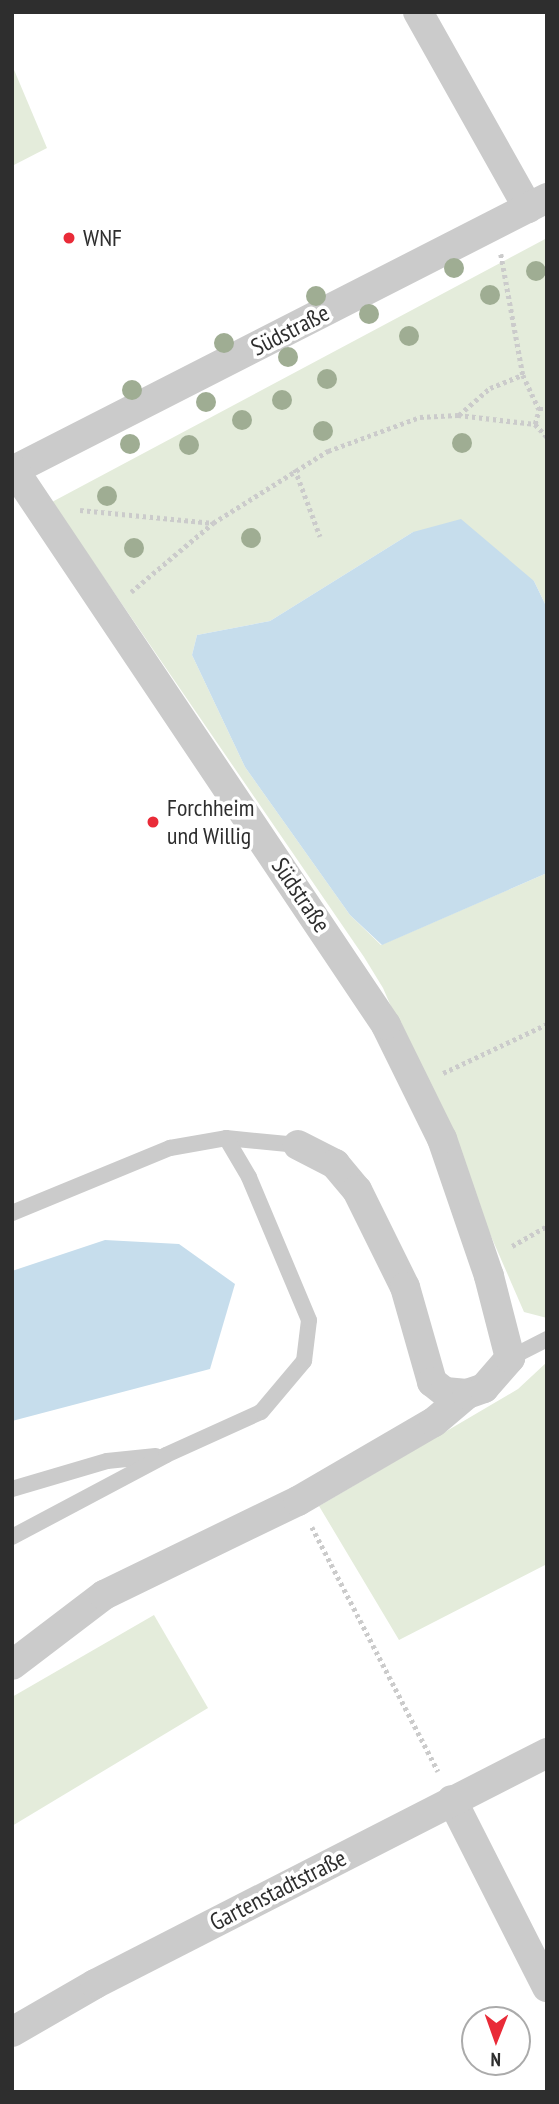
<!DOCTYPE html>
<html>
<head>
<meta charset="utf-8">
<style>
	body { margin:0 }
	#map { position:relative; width:559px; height:2104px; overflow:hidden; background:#fff; font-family:"PT Sans Narrow",sans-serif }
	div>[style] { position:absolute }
	.green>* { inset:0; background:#e4ecdb }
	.water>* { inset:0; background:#c6ddec }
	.path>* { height:4.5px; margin-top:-2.25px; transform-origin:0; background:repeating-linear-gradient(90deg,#cbcbcb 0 3.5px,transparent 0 7px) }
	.lane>* { height:16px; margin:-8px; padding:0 8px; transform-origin:8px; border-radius:8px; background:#cbcbcb }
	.street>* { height:30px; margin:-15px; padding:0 15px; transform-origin:15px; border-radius:15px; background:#cbcbcb }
	.trees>* { width:20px; height:20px; margin:-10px; border-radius:50%; background:#9fad93 }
	.dots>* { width:19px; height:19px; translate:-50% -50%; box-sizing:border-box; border:4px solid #fff; border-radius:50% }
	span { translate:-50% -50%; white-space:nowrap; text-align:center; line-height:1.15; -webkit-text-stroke:7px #fff; paint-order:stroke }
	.poi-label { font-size:24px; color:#2e2e2e }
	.left { translate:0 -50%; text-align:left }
	.street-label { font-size:24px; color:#2e2e2e }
	.frame { position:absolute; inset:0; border:14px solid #2e2e2e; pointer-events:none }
	.north { position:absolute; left:461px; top:2006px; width:70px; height:70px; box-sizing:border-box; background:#fff; border:2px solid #ababab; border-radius:50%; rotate:181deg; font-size:19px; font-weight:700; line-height:28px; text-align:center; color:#2e2e2e }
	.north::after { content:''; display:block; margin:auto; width:24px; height:32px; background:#e92b38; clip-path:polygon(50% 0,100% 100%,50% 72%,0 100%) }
</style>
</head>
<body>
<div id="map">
	<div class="green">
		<div style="clip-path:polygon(12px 65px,47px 148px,12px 166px)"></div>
		<div style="clip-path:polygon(547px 238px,547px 608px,534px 581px,413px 532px,270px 621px,197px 635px,192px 655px,245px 767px,350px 915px,381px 945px,547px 873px,547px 1318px,524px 1312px,383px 988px,364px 957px,52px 502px)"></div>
		<div style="clip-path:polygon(547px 1362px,547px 1564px,399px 1640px,319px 1506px,518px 1389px)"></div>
		<div style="clip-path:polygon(154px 1615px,208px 1708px,12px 1826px,12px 1697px)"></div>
	</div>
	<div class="water">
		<div style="clip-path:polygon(461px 519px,534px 581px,547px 608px,547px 873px,382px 945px,350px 915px,245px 767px,192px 655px,197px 635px,270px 621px,413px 532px)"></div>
		<div style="clip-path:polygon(105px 1240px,179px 1244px,235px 1284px,210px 1369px,12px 1421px,12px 1271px)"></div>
	</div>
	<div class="path">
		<div style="left:501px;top:254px;width:123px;rotate:79.7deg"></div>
		<div style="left:523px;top:375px;width:38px;rotate:65deg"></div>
		<div style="left:459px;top:415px;width:41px;rotate:-41.1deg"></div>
		<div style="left:490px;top:388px;width:35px;rotate:-22deg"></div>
		<div style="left:535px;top:424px;width:16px;rotate:-75deg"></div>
		<div style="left:539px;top:409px;width:8px"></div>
		<div style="left:295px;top:469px;width:72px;rotate:69.5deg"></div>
		<div style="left:80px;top:510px;width:134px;rotate:5.6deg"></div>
		<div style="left:213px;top:523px;width:136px;rotate:-32.1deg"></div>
		<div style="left:328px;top:451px;width:98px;rotate:-20.3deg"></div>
		<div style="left:420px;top:417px;width:38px;rotate:-3deg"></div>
		<div style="left:458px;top:415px;width:78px;rotate:6.7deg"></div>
		<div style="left:535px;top:424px;width:18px;rotate:47deg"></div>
		<div style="left:131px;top:592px;width:107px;rotate:-40.1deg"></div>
		<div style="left:443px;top:1073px;width:115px;rotate:-25.2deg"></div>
		<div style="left:512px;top:1246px;width:40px;rotate:-29.7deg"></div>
		<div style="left:312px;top:1527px;width:275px;rotate:62.7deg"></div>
	</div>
	<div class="lane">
		<div style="left:12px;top:1213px;width:171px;rotate:-22.4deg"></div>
		<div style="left:170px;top:1148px;width:57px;rotate:-10.1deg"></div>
		<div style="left:226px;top:1138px;width:72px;rotate:5.6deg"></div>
		<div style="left:510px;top:1358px;width:42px;rotate:-27.2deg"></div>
		<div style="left:12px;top:1489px;width:99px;rotate:-16.4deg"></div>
		<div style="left:107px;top:1461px;width:49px;rotate:-5.8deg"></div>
		<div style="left:12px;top:1537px;width:174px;rotate:-28deg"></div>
		<div style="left:166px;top:1455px;width:104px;rotate:-24.4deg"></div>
		<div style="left:261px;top:1412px;width:67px;rotate:-49.9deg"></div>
		<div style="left:304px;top:1361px;width:41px;rotate:-83deg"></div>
		<div style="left:309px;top:1320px;width:155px;rotate:-112.8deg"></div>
		<div style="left:249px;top:1177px;width:45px;rotate:-120.5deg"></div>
	</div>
	<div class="street">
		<div style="left:418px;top:12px;width:225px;rotate:60.7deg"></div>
		<div style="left:12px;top:471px;width:601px;rotate:-27.03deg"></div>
		<div style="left:298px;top:1145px;width:42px;rotate:27.2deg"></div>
		<div style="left:335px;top:1164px;width:34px;rotate:50deg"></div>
		<div style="left:357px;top:1190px;width:108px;rotate:63.7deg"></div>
		<div style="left:405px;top:1287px;width:99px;rotate:74.1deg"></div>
		<div style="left:432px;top:1382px;width:16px;rotate:38deg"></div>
		<div style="left:445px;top:1392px;width:22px;rotate:5deg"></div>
		<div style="left:12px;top:1665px;width:116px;rotate:-37.3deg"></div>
		<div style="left:104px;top:1595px;width:216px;rotate:-25.9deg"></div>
		<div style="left:298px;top:1501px;width:157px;rotate:-30.2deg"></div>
		<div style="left:434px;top:1422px;width:43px;rotate:-40.3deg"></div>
		<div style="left:467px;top:1394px;width:18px;rotate:-19deg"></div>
		<div style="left:484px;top:1388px;width:40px;rotate:-49deg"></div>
		<div style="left:510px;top:1358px;width:85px;rotate:-104.4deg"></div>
		<div style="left:489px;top:1276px;width:145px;rotate:-108.9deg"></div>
		<div style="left:442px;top:1139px;width:127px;rotate:-116.2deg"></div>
		<div style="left:386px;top:1025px;width:668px;rotate:-123.83deg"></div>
		<div style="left:452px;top:1800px;width:210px;rotate:63.1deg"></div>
		<div style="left:12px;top:2032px;width:96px;rotate:-30deg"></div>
		<div style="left:95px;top:1984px;width:508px;rotate:-27.07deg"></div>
	</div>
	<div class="trees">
		<div style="left:454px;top:268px"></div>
		<div style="left:536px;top:271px"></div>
		<div style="left:490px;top:295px"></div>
		<div style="left:316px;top:296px"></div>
		<div style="left:369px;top:314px"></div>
		<div style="left:409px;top:336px"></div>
		<div style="left:224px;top:343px"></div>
		<div style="left:288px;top:357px"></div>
		<div style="left:327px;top:379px"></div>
		<div style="left:132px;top:390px"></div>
		<div style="left:282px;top:400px"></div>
		<div style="left:206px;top:402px"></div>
		<div style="left:242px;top:420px"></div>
		<div style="left:323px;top:431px"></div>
		<div style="left:462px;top:443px"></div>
		<div style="left:130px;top:444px"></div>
		<div style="left:189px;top:445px"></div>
		<div style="left:107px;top:496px"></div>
		<div style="left:251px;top:538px"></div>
		<div style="left:134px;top:548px"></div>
	</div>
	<div class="dots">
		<div style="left:69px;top:238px;background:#e92b38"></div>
		<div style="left:153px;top:822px;background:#e92b38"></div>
	</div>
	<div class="poi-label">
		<span class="left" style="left:83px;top:238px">WNF</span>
		<span class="left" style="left:167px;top:822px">Forchheim<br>und Willig</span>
	</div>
	<div class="street-label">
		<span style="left:290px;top:330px;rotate:-27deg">Südstraße</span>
		<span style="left:301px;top:895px;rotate:56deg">Südstraße</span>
		<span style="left:278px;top:1890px;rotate:-27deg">Gartenstadtstraße</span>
	</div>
	<div class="frame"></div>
	<div class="north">N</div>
</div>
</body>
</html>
